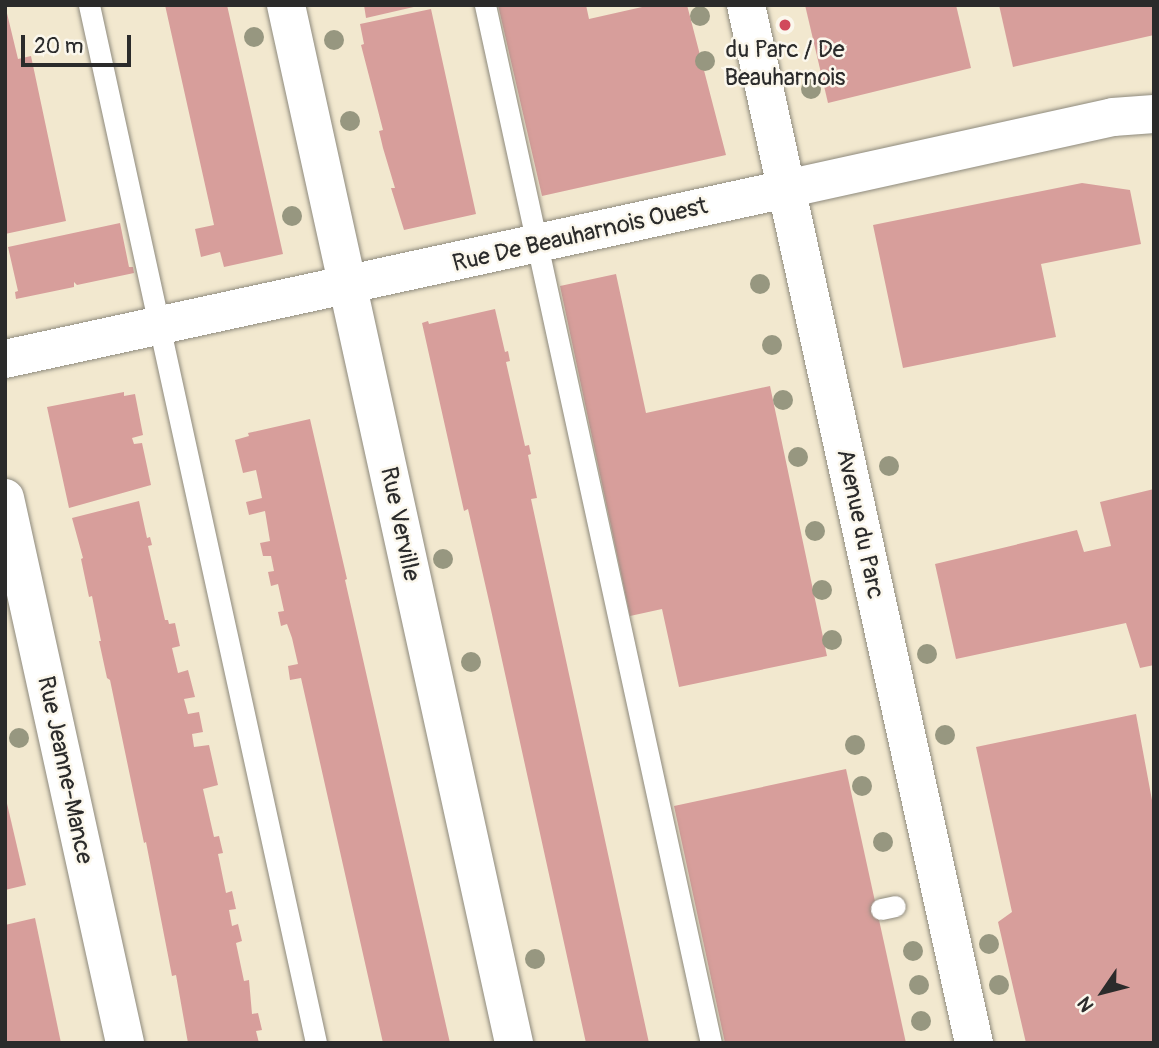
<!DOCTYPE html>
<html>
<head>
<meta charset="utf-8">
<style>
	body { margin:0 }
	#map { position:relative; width:1159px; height:1048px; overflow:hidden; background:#f2e8cf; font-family:Pangolin,sans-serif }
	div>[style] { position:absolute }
	.building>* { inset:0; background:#d79e9b }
	.roads { filter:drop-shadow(0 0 2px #8e8a7d) drop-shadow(0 0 2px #8e8a7d) }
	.service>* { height:21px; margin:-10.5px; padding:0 10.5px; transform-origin:10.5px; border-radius:10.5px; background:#fff }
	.minor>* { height:38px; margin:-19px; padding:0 19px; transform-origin:19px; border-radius:19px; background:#fff }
	.tertiary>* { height:38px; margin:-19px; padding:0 19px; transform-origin:19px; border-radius:19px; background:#fff }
	.trees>* { width:20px; height:20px; margin:-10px; border-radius:50%; background:#979780 }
	.dots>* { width:19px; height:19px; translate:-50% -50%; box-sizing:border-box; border:4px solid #fbf7ec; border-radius:50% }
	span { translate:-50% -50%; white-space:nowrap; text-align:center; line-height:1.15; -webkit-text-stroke:5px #fbf7ec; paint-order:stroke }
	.poi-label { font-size:24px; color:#2b2b2b }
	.street-label { font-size:24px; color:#2b2b2b }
	.frame { position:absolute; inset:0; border:7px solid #2b2b2b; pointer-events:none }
	.north { position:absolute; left:1068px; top:957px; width:70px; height:70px; -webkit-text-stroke:5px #fbf7ec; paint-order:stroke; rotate:235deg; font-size:19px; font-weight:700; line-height:28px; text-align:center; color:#2b2b2b }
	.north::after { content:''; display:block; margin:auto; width:24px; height:32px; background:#2b2b2b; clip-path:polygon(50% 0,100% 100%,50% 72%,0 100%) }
	.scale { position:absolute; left:21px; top:35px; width:110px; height:32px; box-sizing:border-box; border:4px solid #2b2b2b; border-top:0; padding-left:9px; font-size:21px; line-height:24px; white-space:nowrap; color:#2b2b2b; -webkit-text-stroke:5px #fbf7ec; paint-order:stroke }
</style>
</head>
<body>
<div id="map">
	<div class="building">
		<div style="clip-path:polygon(5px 5px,18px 59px,31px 56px,66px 221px,5px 234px)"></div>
		<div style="clip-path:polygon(165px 5px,227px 5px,283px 254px,224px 267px,220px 252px,201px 257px,195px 229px,214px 225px)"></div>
		<div style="clip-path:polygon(364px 5px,418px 5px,418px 6px,366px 18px)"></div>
		<div style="clip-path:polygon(498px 5px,586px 5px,589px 19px,651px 5px,687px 5px,726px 155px,542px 196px)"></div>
		<div style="clip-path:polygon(805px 5px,956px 5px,971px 68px,828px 103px)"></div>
		<div style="clip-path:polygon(999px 5px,1154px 5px,1154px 35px,1013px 67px)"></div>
		<div style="clip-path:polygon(431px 9px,476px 214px,404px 230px,391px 188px,395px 188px,383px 148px,379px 131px,383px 130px,361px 45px,364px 44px,360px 24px)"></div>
		<div style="clip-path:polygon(1082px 183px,1130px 190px,1141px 244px,1041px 264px,1056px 337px,903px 368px,873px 225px)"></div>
		<div style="clip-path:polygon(120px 223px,129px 267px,133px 267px,134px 273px,77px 285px,74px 282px,74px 287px,16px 299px,15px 292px,18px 291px,8px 247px)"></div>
		<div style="clip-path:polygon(616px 274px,646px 413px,770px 386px,827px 656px,679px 687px,662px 609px,630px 616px,560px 286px)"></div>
		<div style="clip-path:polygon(495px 309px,505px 352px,508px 351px,510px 361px,506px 362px,525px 446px,529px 445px,530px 450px,531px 454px,528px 455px,537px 498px,531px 499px,649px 1043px,586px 1043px,491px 610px,468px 509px,464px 511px,422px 323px,428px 321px,429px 324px)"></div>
		<div style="clip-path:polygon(124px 392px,124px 396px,135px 394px,143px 435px,132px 438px,134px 444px,142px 443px,151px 485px,69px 508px,47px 407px)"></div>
		<div style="clip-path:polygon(310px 419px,347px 579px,345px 580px,450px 1043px,383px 1043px,301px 678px,290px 680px,288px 666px,298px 664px,292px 638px,287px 624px,281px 626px,278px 612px,284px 611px,278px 584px,271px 586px,268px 572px,274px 571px,271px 556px,263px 556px,260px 543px,270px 541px,265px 511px,249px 515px,246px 502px,262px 498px,256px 470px,243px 473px,235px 440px,249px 436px,248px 433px)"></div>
		<div style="clip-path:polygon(1154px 489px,1154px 665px,1140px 668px,1126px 623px,956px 659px,935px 564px,1077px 530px,1084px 552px,1111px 546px,1100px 502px)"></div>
		<div style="clip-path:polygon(139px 501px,147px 538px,150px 537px,152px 545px,148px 546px,165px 620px,168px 620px,169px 624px,175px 623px,180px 646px,172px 648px,178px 673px,188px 670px,195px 697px,184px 699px,188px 714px,199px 712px,203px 732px,192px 734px,194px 747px,209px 745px,218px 785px,203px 789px,214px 837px,219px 836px,223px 853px,218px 854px,226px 893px,232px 891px,236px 909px,229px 910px,232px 926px,238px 924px,242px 941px,236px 943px,244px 981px,249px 980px,252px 1014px,258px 1013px,262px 1030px,256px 1031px,259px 1043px,188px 1043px,176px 975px,172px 976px,146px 842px,144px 843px,110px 680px,107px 678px,99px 641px,101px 641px,92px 596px,89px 597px,81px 559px,83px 558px,72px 518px)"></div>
		<div style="clip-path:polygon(1136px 714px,1154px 811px,1154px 1043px,1026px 1043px,998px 922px,1012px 912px,976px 747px)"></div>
		<div style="clip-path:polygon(846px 769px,906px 1043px,725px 1043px,674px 806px)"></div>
		<div style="clip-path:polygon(5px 795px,26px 885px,5px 890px)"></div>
		<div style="clip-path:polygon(35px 918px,61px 1043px,5px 1043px,5px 925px)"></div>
	</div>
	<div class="roads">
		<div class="service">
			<div style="left:89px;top:5px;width:1063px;rotate:77.66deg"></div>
			<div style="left:485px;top:5px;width:1062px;rotate:77.72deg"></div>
			<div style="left:881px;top:909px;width:14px;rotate:-12deg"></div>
		</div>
		<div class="minor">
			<div style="left:286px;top:5px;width:1063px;rotate:77.61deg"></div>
			<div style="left:5px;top:359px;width:799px;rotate:-12.28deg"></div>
			<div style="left:5px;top:498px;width:558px;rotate:77.58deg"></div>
		</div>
		<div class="tertiary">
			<div style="left:746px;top:5px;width:1063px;rotate:77.61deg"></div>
			<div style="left:786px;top:189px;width:335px;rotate:-12.4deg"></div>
			<div style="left:1113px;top:117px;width:41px;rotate:-4.2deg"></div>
		</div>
	</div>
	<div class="trees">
		<div style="left:700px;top:16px"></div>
		<div style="left:254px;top:37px"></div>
		<div style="left:334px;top:40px"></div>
		<div style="left:705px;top:61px"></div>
		<div style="left:811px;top:89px"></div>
		<div style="left:350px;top:121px"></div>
		<div style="left:292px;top:216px"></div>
		<div style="left:760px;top:284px"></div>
		<div style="left:772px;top:345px"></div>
		<div style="left:783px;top:400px"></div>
		<div style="left:798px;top:457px"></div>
		<div style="left:889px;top:466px"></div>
		<div style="left:815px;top:531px"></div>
		<div style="left:443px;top:559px"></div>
		<div style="left:822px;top:590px"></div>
		<div style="left:832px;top:640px"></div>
		<div style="left:927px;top:654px"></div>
		<div style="left:471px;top:662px"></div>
		<div style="left:945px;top:735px"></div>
		<div style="left:19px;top:738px"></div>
		<div style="left:855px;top:745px"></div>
		<div style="left:862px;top:786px"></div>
		<div style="left:883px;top:842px"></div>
		<div style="left:989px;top:944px"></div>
		<div style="left:913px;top:951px"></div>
		<div style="left:535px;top:959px"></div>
		<div style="left:919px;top:985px"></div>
		<div style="left:999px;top:985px"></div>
		<div style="left:921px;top:1021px"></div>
	</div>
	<div class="dots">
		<div style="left:785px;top:25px;background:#d1495b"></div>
	</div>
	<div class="poi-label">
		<span style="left:785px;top:64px">du Parc / De<br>Beauharnois</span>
	</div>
	<div class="street-label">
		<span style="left:580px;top:235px;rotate:-13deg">Rue De Beauharnois Ouest</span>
		<span style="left:400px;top:524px;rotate:78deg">Rue Verville</span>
		<span style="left:860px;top:524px;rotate:78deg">Avenue du Parc</span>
		<span style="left:65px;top:770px;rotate:78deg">Rue Jeanne-Mance</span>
	</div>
	<div class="frame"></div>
	<div class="north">N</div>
	<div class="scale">20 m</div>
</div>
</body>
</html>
